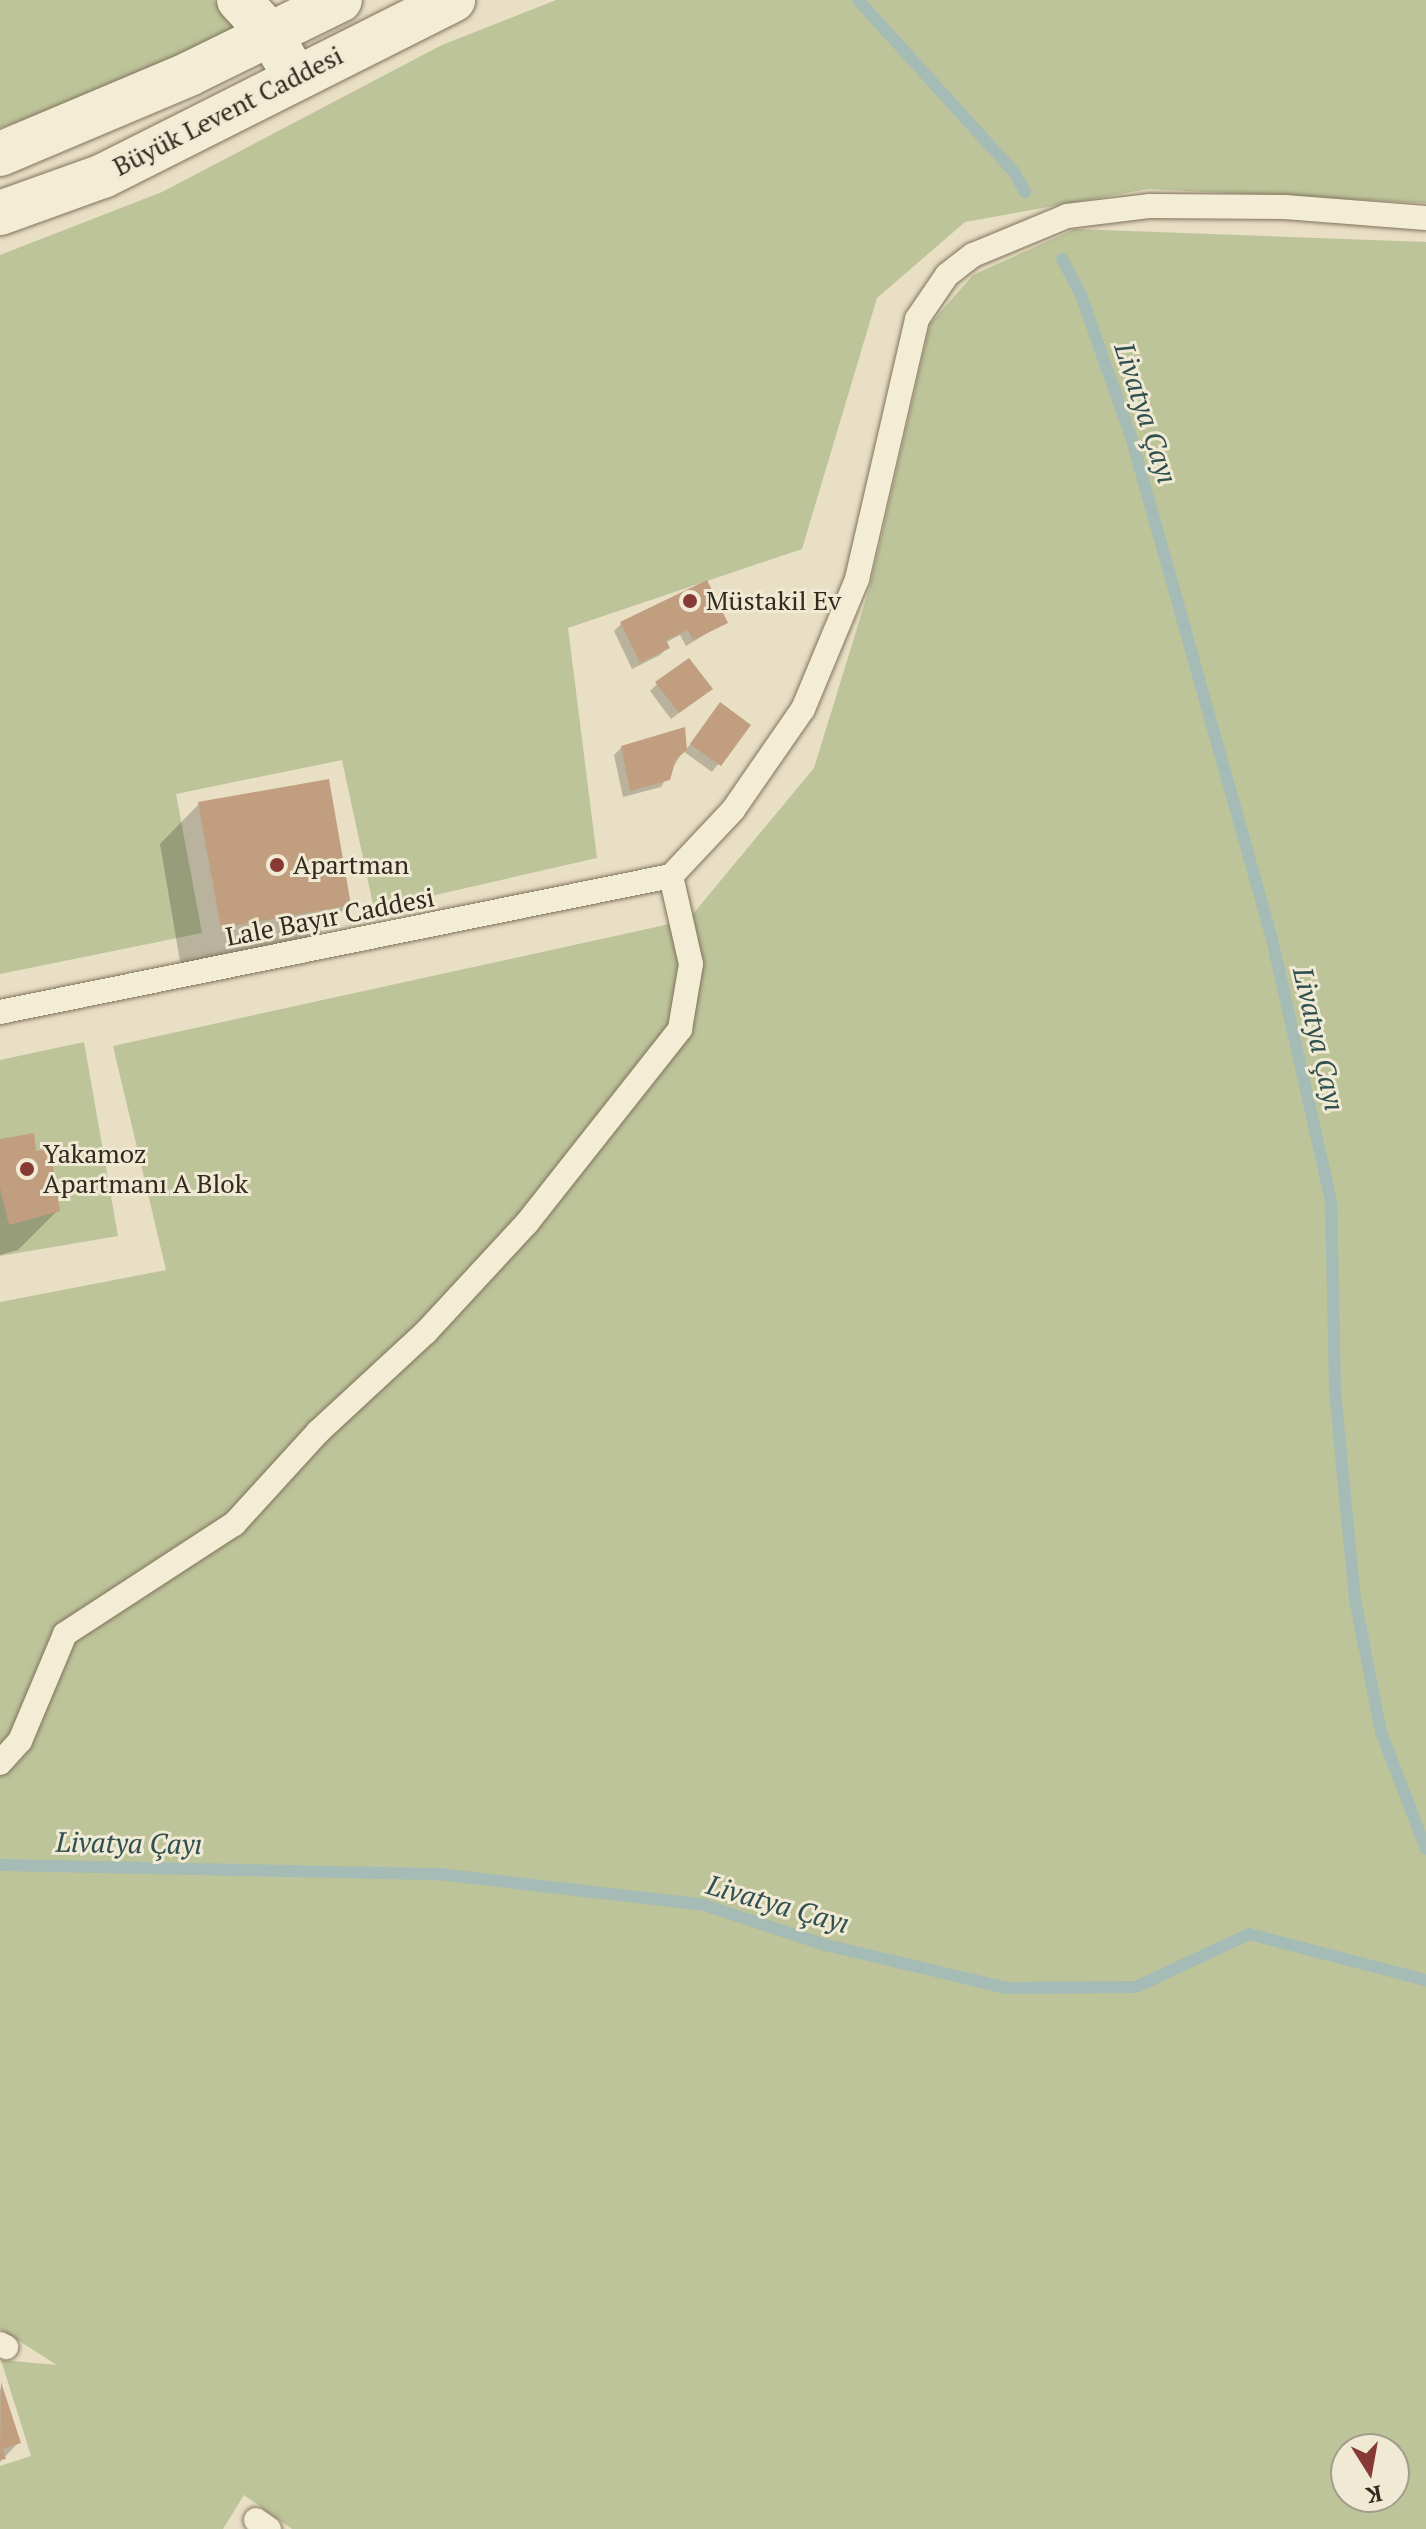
<!DOCTYPE html>
<html>
<head>
<meta charset="utf-8">
<style>
	body { margin:0 }
	#map { position:relative; width:1426px; height:2529px; overflow:hidden; background:#e8dfc4; font-family:"PT Serif",serif }
	div>[style] { position:absolute }
	.green>* { inset:0; background:#bdc49a }
	.shadow>* { inset:0; background:#0003 }
	.stream>* { height:12px; margin:-6px; padding:0 6px; transform-origin:6px; border-radius:6px; background:#a5bbb6 }
	.building>* { inset:0; background:#c19e7f }
	.roads { filter:drop-shadow(0 0 2px #80725d) drop-shadow(0 0 2px #80725d) }
	.lane>* { height:24px; margin:-12px; padding:0 12px; transform-origin:12px; border-radius:12px; background:#f4edd6 }
	.street>* { height:44px; margin:-22px; padding:0 22px; transform-origin:22px; border-radius:22px; background:#f4edd6 }
	.secondary>* { height:44px; margin:-22px; padding:0 22px; transform-origin:22px; border-radius:22px; background:#f4edd6 }
	.dots>* { width:22px; height:22px; translate:-50% -50%; box-sizing:border-box; border:4px solid #f0e9d3; border-radius:50% }
	span { translate:-50% -50%; white-space:nowrap; text-align:center; line-height:1.15; -webkit-text-stroke:6px #f0e9d3; paint-order:stroke }
	.street-label { font-size:26px; color:#32291f }
	.poi-label { font-size:26px; color:#32291f }
	.left { translate:0 -50%; text-align:left }
	.water-label { font-size:28px; color:#305050; font-style:italic }
	.north { position:absolute; left:1330px; top:2433px; width:80px; height:80px; box-sizing:border-box; background:#f0e9d3; border:2px solid #a49c8b; border-radius:50%; rotate:169deg; font-size:22px; font-weight:700; line-height:32px; text-align:center; color:#32291f }
	.north::after { content:''; display:block; margin:auto; width:28px; height:36px; background:#873935; clip-path:polygon(50% 0,100% 100%,50% 72%,0 100%) }
</style>
</head>
<body>
<div id="map">
	<div class="green">
		<div style="clip-path:polygon(0 0,214px 0,235px 28px,188px 58px,0 128px)"></div>
		<div style="clip-path:polygon(556px 0,1426px 0,1426px 203px,1148px 189px,965px 222px,877px 298px,802px 549px,568px 628px,597px 858px,374px 909px,342px 760px,176px 794px,202px 933px,0 974px,0 255px,162px 192px,442px 45px)"></div>
		<div style="clip-path:polygon(evenodd,1075px 229px,1426px 242px,1426px 2529px,292px 2529px,244px 2495px,223px 2529px,0 2529px,0 2466px,31px 2456px,1px 2360px,57px 2365px,0 2329px,0 1302px,166px 1270px,113px 1046px,688px 920px,814px 768px,870px 586px,930px 324px,973px 275px,1075px 229px,1346px 2449px,1394px 2449px,1394px 2497px,1346px 2497px,1346px 2449px)"></div>
		<div style="clip-path:polygon(84px 1042px,118px 1236px,0 1256px,0 1060px)"></div>
	</div>
	<div class="shadow">
		<div style="clip-path:polygon(726px 622px,686px 646px,680px 635px,665px 643px,667px 648px,660px 655px,632px 669px,614px 631px,621px 624px)"></div>
		<div style="clip-path:polygon(657px 684px,703px 695px,671px 719px,650px 691px)"></div>
		<div style="clip-path:polygon(720px 705px,748px 725px,712px 772px,683px 751px,661px 787px,623px 797px,614px 755px,622px 747px,683px 730px,685px 751px)"></div>
		<div style="clip-path:polygon(199px 804px,349px 904px,309px 944px,181px 967px,160px 844px)"></div>
		<div style="clip-path:polygon(0 1141px,35px 1153px,58px 1210px,18px 1250px,0 1255px)"></div>
		<div style="clip-path:polygon(0 2387px,18px 2443px,0 2462px)"></div>
	</div>
	<div class="stream">
		<div style="left:858px;top:0;width:232px;rotate:47.8deg"></div>
		<div style="left:1014px;top:172px;width:23px;rotate:61deg"></div>
		<div style="left:1062px;top:259px;width:41px;rotate:62.2deg"></div>
		<div style="left:1081px;top:295px;width:154px;rotate:70.6deg"></div>
		<div style="left:1132px;top:440px;width:518px;rotate:74.33deg"></div>
		<div style="left:1272px;top:939px;width:268px;rotate:77.3deg"></div>
		<div style="left:1331px;top:1200px;width:192px;rotate:88.8deg"></div>
		<div style="left:1335px;top:1392px;width:208px;rotate:84.5deg"></div>
		<div style="left:1355px;top:1599px;width:136px;rotate:78.9deg"></div>
		<div style="left:1381px;top:1732px;width:125px;rotate:69deg"></div>
		<div style="left:0;top:1865px;width:438px;rotate:1.2deg"></div>
		<div style="left:438px;top:1874px;width:268px;rotate:6.6deg"></div>
		<div style="left:704px;top:1905px;width:128px;rotate:18.2deg"></div>
		<div style="left:826px;top:1945px;width:186px;rotate:13.4deg"></div>
		<div style="left:1007px;top:1988px;width:129px;rotate:-0.4deg"></div>
		<div style="left:1136px;top:1987px;width:125px;rotate:-25.1deg"></div>
		<div style="left:1249px;top:1934px;width:183px;rotate:14.6deg"></div>
	</div>
	<div class="building">
		<div style="clip-path:polygon(707px 580px,728px 623px,693px 640px,688px 630px,666px 640px,670px 648px,640px 663px,620px 622px)"></div>
		<div style="clip-path:polygon(689px 658px,713px 689px,679px 713px,655px 682px)"></div>
		<div style="clip-path:polygon(720px 702px,751px 725px,721px 766px,690px 744px)"></div>
		<div style="clip-path:polygon(685px 727px,687px 750px,676px 759px,670px 780px,630px 791px,621px 746px)"></div>
		<div style="clip-path:polygon(329px 779px,351px 905px,221px 928px,198px 802px)"></div>
		<div style="clip-path:polygon(34px 1133px,36px 1151px,50px 1149px,60px 1211px,9px 1225px,0 1188px,0 1139px)"></div>
		<div style="clip-path:polygon(1px 2382px,21px 2443px,3px 2449px,6px 2459px,0 2460px)"></div>
	</div>
	<div class="roads">
		<div class="lane">
			<div style="left:671px;top:876px;width:91px;rotate:-46.8deg"></div>
			<div style="left:733px;top:810px;width:123px;rotate:-55.3deg"></div>
			<div style="left:803px;top:709px;width:141px;rotate:-67.4deg"></div>
			<div style="left:857px;top:579px;width:267px;rotate:-77deg"></div>
			<div style="left:917px;top:319px;width:53px;rotate:-55.7deg"></div>
			<div style="left:947px;top:275px;width:33px;rotate:-38deg"></div>
			<div style="left:973px;top:255px;width:102px;rotate:-22.5deg"></div>
			<div style="left:1067px;top:216px;width:84px;rotate:-6.9deg"></div>
			<div style="left:1150px;top:206px;width:135px;rotate:0.4deg"></div>
			<div style="left:1285px;top:207px;width:141px;rotate:4.5deg"></div>
			<div style="left:0;top:1012px;width:685px;rotate:-11.46deg"></div>
			<div style="left:0;top:1763px;width:30px;rotate:-48deg"></div>
			<div style="left:20px;top:1741px;width:116px;rotate:-67.2deg"></div>
			<div style="left:65px;top:1634px;width:202px;rotate:-33.1deg"></div>
			<div style="left:234px;top:1524px;width:125px;rotate:-47.6deg"></div>
			<div style="left:318px;top:1432px;width:147px;rotate:-42.8deg"></div>
			<div style="left:426px;top:1332px;width:149px;rotate:-47.2deg"></div>
			<div style="left:527px;top:1223px;width:247px;rotate:-51.7deg"></div>
			<div style="left:680px;top:1029px;width:66px;rotate:-80.4deg"></div>
			<div style="left:691px;top:964px;width:90px;rotate:-102.8deg"></div>
			<div style="left:0;top:2344px;width:7px;rotate:27deg"></div>
			<div style="left:256px;top:2520px;width:16px;rotate:35deg"></div>
		</div>
		<div class="street">
			<div style="left:239px;top:0;width:46px;rotate:47.6deg"></div>
			<div style="left:270px;top:34px;width:49px;rotate:59.2deg"></div>
		</div>
		<div class="secondary">
			<div style="left:0;top:154px;width:205px;rotate:-22.9deg"></div>
			<div style="left:189px;top:74px;width:168px;rotate:-26.1deg"></div>
			<div style="left:0;top:213px;width:109px;rotate:-19.8deg"></div>
			<div style="left:103px;top:176px;width:392px;rotate:-26.7deg"></div>
		</div>
	</div>
	<div class="dots">
		<div style="left:690px;top:601px;background:#873935"></div>
		<div style="left:277px;top:865px;background:#873935"></div>
		<div style="left:27px;top:1169px;background:#873935"></div>
	</div>
	<div class="street-label">
		<span style="left:228px;top:111px;rotate:-27deg">Büyük Levent Caddesi</span>
		<span style="left:330px;top:917px;rotate:-11deg">Lale Bayır Caddesi</span>
	</div>
	<div class="poi-label">
		<span class="left" style="left:706px;top:601px">Müstakil Ev</span>
		<span class="left" style="left:293px;top:865px">Apartman</span>
		<span class="left" style="left:43px;top:1169px">Yakamoz<br>Apartmanı A Blok</span>
	</div>
	<div class="water-label">
		<span style="left:1146px;top:413px;rotate:72deg">Livatya Çayı</span>
		<span style="left:1319px;top:1039px;rotate:77deg">Livatya Çayı</span>
		<span style="left:129px;top:1843px;rotate:1deg">Livatya Çayı</span>
		<span style="left:778px;top:1904px;rotate:16deg">Livatya Çayı</span>
	</div>
	<div class="north">K</div>
</div>
</body>
</html>
